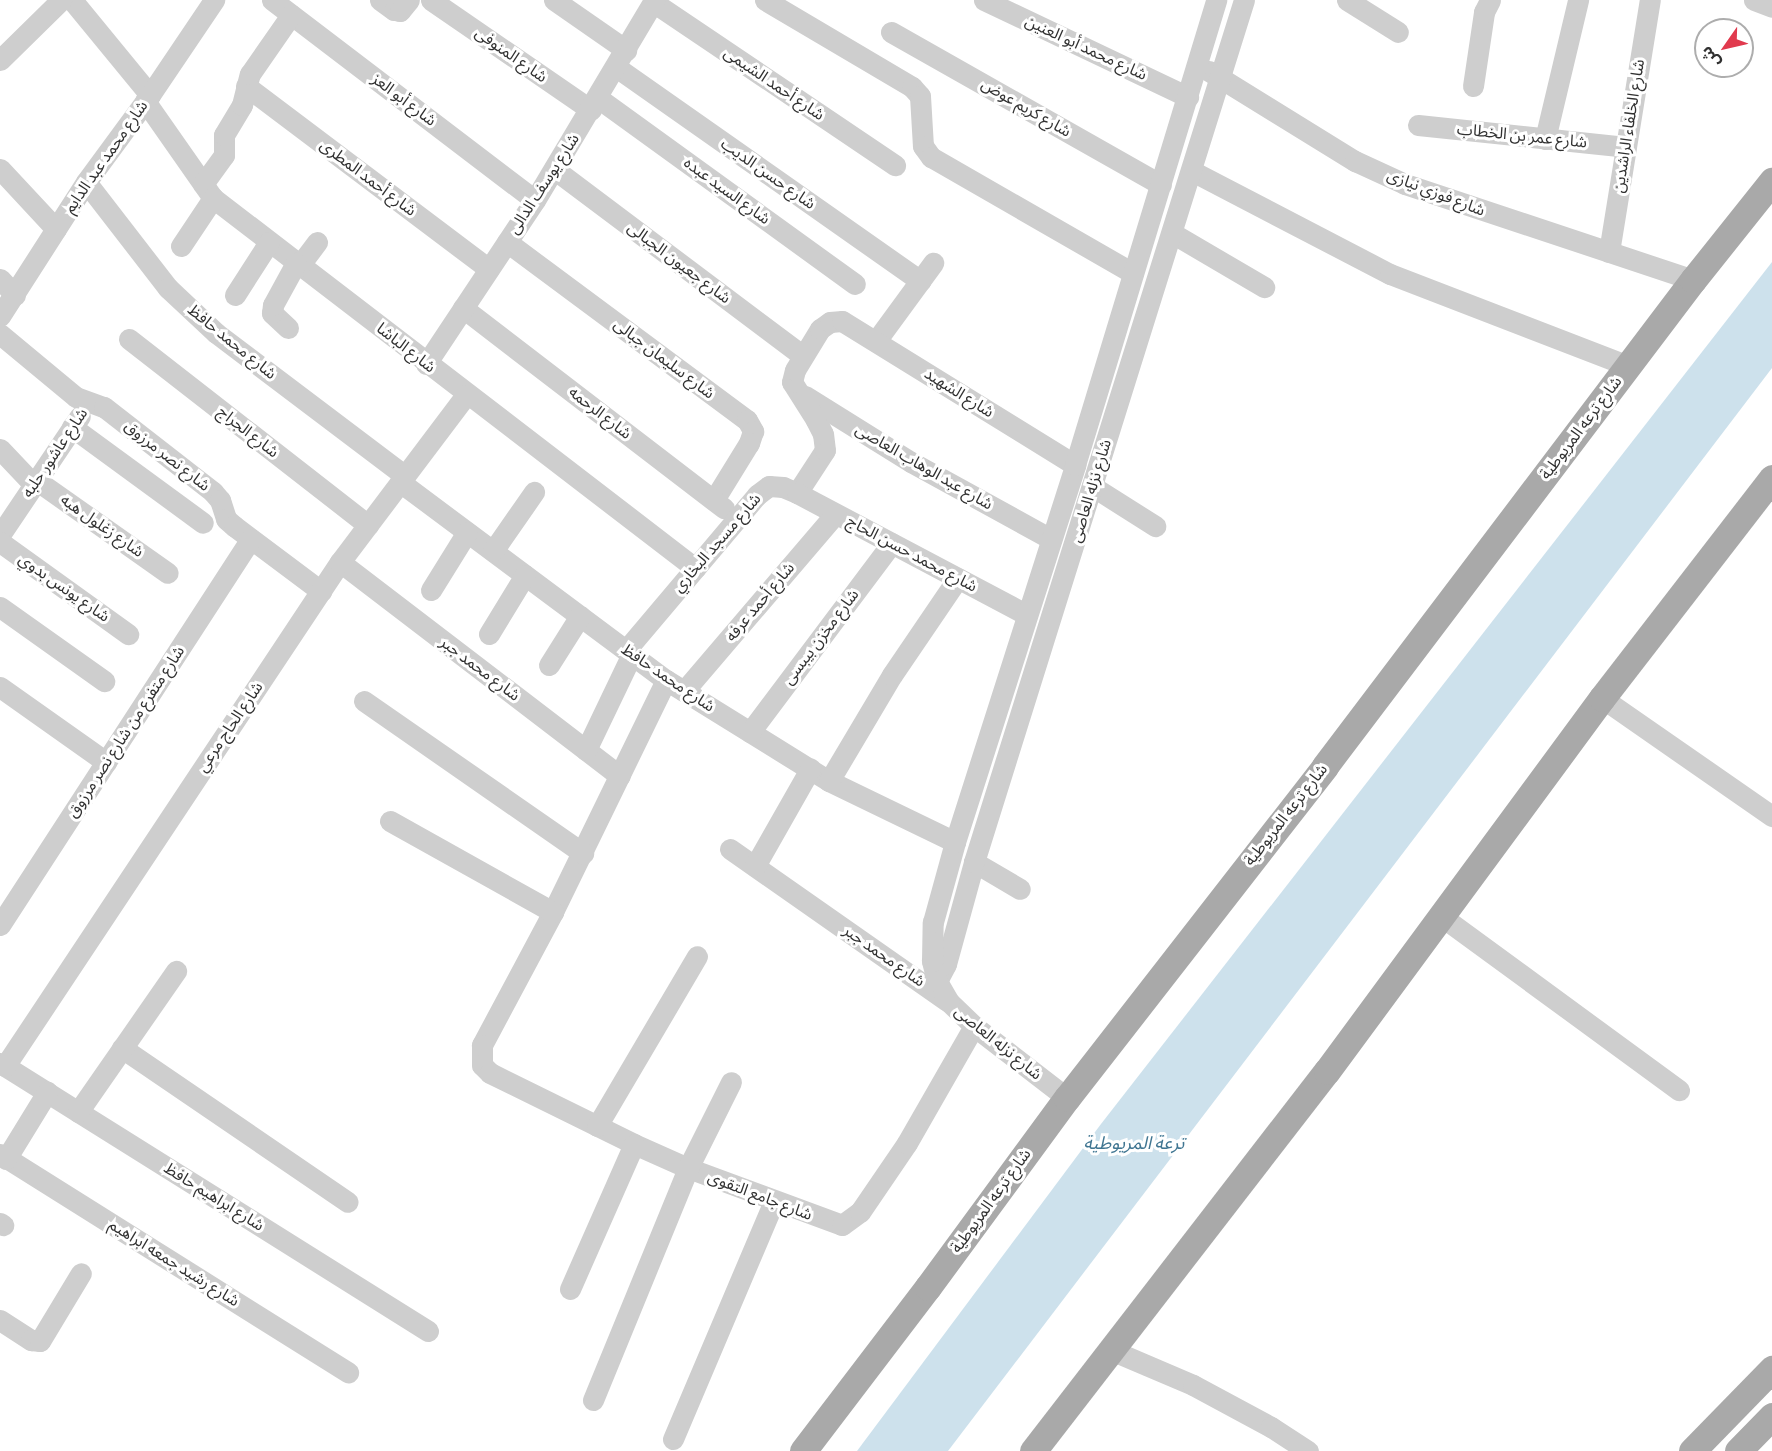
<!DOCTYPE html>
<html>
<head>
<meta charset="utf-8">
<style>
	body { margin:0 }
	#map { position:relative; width:1772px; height:1451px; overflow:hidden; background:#fff; font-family:"Source Sans 3","Noto Sans Arabic",sans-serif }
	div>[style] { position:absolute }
	.water>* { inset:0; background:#cde1ec }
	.minor>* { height:21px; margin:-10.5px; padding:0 10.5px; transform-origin:10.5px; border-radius:10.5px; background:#cecece }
	.major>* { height:27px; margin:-13.5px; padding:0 13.5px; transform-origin:13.5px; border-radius:13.5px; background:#a9a9a9 }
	span { translate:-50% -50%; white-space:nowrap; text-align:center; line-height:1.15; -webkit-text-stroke:6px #fff; paint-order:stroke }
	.street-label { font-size:16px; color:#313131 }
	.water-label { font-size:18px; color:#407692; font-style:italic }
	.north { position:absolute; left:1694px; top:18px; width:60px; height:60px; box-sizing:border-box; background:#fff; border:2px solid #adadad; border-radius:50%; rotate:236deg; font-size:16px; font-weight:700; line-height:24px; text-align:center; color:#313131 }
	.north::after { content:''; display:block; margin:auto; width:21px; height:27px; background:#e13a4e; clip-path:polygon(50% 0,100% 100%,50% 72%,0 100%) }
</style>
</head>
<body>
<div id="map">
	<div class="water">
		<div style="clip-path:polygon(1772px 262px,1772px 368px,948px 1451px,857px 1451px,1101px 1124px)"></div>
	</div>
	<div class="minor">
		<div style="left:72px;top:0;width:123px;rotate:50.6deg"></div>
		<div style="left:272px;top:0;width:330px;rotate:37.3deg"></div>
		<div style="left:380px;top:0;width:17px;rotate:36deg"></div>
		<div style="left:394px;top:10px;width:6px;rotate:9deg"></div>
		<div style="left:400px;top:11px;width:14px;rotate:-51deg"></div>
		<div style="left:431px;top:0;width:194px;rotate:34.5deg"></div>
		<div style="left:554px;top:0;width:88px;rotate:34.8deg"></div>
		<div style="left:765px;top:0;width:171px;rotate:30.6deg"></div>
		<div style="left:912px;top:87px;width:12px;rotate:48deg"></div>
		<div style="left:920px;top:96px;width:50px;rotate:86.6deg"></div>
		<div style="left:923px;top:146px;width:14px;rotate:54deg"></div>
		<div style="left:931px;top:157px;width:233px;rotate:29.9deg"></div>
		<div style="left:984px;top:0;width:226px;rotate:25.4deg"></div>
		<div style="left:1347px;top:0;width:60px;rotate:32.1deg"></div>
		<div style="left:1754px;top:0;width:19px;rotate:21deg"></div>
		<div style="left:653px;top:2px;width:292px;rotate:34deg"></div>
		<div style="left:891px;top:32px;width:310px;rotate:29.5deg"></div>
		<div style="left:0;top:60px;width:86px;rotate:-44.5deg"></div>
		<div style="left:616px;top:67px;width:372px;rotate:35.1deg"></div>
		<div style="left:1209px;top:71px;width:172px;rotate:31.7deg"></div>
		<div style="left:1355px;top:161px;width:55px;rotate:24.7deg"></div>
		<div style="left:1405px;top:184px;width:304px;rotate:18.4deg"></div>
		<div style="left:246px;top:86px;width:304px;rotate:37deg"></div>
		<div style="left:1473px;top:86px;width:75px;rotate:-81.5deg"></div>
		<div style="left:1484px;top:12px;width:13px;rotate:-63deg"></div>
		<div style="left:598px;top:98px;width:317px;rotate:35.9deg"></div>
		<div style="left:145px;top:101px;width:118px;rotate:55deg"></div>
		<div style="left:213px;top:198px;width:608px;rotate:37.51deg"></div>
		<div style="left:1418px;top:125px;width:209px;rotate:6deg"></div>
		<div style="left:1545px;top:139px;width:143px;rotate:-76.6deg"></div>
		<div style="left:0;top:169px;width:82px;rotate:47deg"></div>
		<div style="left:554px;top:169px;width:311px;rotate:36.9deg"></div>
		<div style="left:1192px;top:171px;width:223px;rotate:27.5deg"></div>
		<div style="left:1390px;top:274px;width:255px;rotate:21.1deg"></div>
		<div style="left:86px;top:182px;width:134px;rotate:52.3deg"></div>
		<div style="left:168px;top:288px;width:66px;rotate:43.2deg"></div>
		<div style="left:216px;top:333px;width:237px;rotate:37.1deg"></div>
		<div style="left:203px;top:184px;width:36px;rotate:-54deg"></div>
		<div style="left:224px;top:155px;width:20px;rotate:-90deg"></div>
		<div style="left:224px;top:135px;width:35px;rotate:-59deg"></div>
		<div style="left:242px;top:105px;width:32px;rotate:-76deg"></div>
		<div style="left:250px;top:74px;width:72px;rotate:-55.2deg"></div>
		<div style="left:1172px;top:233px;width:107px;rotate:30.4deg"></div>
		<div style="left:507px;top:242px;width:299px;rotate:36.6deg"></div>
		<div style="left:747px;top:420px;width:13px;rotate:61deg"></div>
		<div style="left:753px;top:431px;width:13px;rotate:108deg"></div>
		<div style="left:749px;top:443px;width:67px;rotate:121.6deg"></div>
		<div style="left:181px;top:246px;width:58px;rotate:-56.3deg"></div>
		<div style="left:1609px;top:252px;width:255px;rotate:-80.8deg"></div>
		<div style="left:299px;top:266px;width:30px;rotate:-53deg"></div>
		<div style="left:0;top:279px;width:22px;rotate:47deg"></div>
		<div style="left:235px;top:295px;width:63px;rotate:-57.3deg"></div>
		<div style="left:463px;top:308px;width:329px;rotate:37.5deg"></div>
		<div style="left:0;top:316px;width:159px;rotate:-57.3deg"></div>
		<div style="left:86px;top:182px;width:108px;rotate:-53.7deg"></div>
		<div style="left:150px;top:95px;width:115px;rotate:-56deg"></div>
		<div style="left:288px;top:328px;width:22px;rotate:-137deg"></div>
		<div style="left:272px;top:313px;width:8px;rotate:-83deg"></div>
		<div style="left:273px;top:305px;width:48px;rotate:-61.3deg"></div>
		<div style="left:0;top:334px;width:99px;rotate:39.7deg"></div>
		<div style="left:76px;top:397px;width:30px;rotate:20deg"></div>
		<div style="left:104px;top:407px;width:138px;rotate:37.9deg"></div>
		<div style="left:213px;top:492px;width:11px;rotate:49deg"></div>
		<div style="left:220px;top:500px;width:20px;rotate:72deg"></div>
		<div style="left:226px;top:519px;width:11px;rotate:41deg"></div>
		<div style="left:234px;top:526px;width:109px;rotate:36.8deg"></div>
		<div style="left:129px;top:339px;width:303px;rotate:37.9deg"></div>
		<div style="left:876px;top:341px;width:97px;rotate:-53.8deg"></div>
		<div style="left:426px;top:364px;width:197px;rotate:-56.4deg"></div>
		<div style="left:535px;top:200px;width:233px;rotate:-59.2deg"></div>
		<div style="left:805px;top:396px;width:125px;rotate:31.9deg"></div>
		<div style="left:911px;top:462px;width:160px;rotate:28.8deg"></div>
		<div style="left:72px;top:427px;width:162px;rotate:36.2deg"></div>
		<div style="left:0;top:449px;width:50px;rotate:46.6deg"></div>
		<div style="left:36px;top:480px;width:161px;rotate:35.2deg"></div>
		<div style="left:400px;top:482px;width:332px;rotate:36.7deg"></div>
		<div style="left:666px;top:680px;width:192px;rotate:31.8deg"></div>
		<div style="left:829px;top:781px;width:140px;rotate:25.8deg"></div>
		<div style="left:1092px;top:486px;width:75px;rotate:32.4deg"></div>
		<div style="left:797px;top:493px;width:51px;rotate:-56.9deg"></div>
		<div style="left:825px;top:450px;width:16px;rotate:-97deg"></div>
		<div style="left:823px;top:434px;width:16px;rotate:-117deg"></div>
		<div style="left:816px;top:420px;width:45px;rotate:-122.3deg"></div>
		<div style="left:792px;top:382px;width:12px;rotate:-76deg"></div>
		<div style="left:795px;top:370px;width:48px;rotate:-58.6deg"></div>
		<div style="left:820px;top:329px;width:12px;rotate:-35deg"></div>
		<div style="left:830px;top:322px;width:12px;rotate:-5deg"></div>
		<div style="left:842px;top:321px;width:274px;rotate:31.7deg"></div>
		<div style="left:0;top:535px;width:143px;rotate:-56.1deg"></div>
		<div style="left:0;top:542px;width:158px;rotate:35.7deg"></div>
		<div style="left:493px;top:551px;width:72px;rotate:-55.2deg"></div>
		<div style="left:340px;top:562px;width:352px;rotate:37.4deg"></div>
		<div style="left:431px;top:590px;width:68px;rotate:-58.2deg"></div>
		<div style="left:0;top:607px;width:128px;rotate:35.4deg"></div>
		<div style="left:489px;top:634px;width:69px;rotate:-58.6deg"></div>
		<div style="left:626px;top:650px;width:203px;rotate:-49.8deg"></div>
		<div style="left:757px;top:495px;width:15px;rotate:-37deg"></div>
		<div style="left:769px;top:486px;width:14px;rotate:4deg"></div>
		<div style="left:783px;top:487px;width:15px;rotate:23deg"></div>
		<div style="left:797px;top:493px;width:260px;rotate:27.9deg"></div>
		<div style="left:549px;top:665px;width:58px;rotate:-57.7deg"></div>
		<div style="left:666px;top:680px;width:258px;rotate:116deg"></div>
		<div style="left:553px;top:912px;width:151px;rotate:118.1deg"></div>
		<div style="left:482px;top:1045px;width:20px;rotate:90deg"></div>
		<div style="left:482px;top:1065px;width:11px;rotate:45deg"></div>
		<div style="left:490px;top:1073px;width:161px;rotate:26.2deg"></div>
		<div style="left:634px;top:1144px;width:59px;rotate:24deg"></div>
		<div style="left:688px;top:1168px;width:164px;rotate:20.3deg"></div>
		<div style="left:842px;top:1225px;width:22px;rotate:-36deg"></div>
		<div style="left:860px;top:1212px;width:83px;rotate:-55.7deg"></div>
		<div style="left:907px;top:1143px;width:135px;rotate:-60.2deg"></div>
		<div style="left:0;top:687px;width:130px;rotate:35.3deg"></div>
		<div style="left:684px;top:691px;width:233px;rotate:-49.5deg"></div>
		<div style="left:1602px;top:698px;width:207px;rotate:34.8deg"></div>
		<div style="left:364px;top:701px;width:267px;rotate:34.8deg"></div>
		<div style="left:750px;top:732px;width:236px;rotate:-53.1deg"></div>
		<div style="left:586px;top:750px;width:106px;rotate:-64.4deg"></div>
		<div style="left:829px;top:781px;width:123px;rotate:-59.3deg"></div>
		<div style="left:892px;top:675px;width:117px;rotate:-55.8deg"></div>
		<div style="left:390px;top:821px;width:187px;rotate:29.2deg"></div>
		<div style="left:730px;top:849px;width:264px;rotate:35deg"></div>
		<div style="left:974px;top:862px;width:53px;rotate:30.4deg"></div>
		<div style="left:755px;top:866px;width:112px;rotate:-60.4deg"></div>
		<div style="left:1441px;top:916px;width:295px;rotate:36.2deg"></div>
		<div style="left:0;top:925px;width:460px;rotate:-57deg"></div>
		<div style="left:937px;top:981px;width:19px;rotate:-62deg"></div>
		<div style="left:946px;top:964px;width:106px;rotate:-74.6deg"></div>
		<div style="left:974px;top:862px;width:903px;rotate:-72.61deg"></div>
		<div style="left:122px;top:1048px;width:273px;rotate:34.3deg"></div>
		<div style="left:0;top:1063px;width:505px;rotate:32.05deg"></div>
		<div style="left:5px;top:1066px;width:605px;rotate:-56.39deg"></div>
		<div style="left:340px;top:562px;width:209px;rotate:-53deg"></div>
		<div style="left:1067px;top:1098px;width:118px;rotate:-142.3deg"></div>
		<div style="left:974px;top:1026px;width:35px;rotate:-136deg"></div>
		<div style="left:949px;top:1002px;width:24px;rotate:-120deg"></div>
		<div style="left:937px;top:981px;width:21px;rotate:-104deg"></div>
		<div style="left:932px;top:961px;width:39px;rotate:-89deg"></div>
		<div style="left:933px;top:922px;width:83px;rotate:-74.6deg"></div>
		<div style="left:955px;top:842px;width:396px;rotate:-72.3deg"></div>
		<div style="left:1075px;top:465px;width:486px;rotate:-73.1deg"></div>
		<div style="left:78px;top:1112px;width:172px;rotate:-55.2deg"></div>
		<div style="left:597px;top:1126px;width:197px;rotate:-59.5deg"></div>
		<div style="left:0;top:1154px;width:411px;rotate:32.1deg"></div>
		<div style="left:6px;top:1159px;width:79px;rotate:-58.5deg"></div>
		<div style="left:0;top:1223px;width:4px;rotate:34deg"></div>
		<div style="left:570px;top:1289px;width:158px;rotate:-66.2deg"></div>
		<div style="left:0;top:1320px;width:37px;rotate:33deg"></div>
		<div style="left:31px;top:1340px;width:9px;rotate:6deg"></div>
		<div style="left:40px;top:1341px;width:79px;rotate:-58.9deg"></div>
		<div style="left:1111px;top:1350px;width:89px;rotate:23.1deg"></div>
		<div style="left:1193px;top:1385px;width:89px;rotate:28.3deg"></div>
		<div style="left:1271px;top:1427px;width:44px;rotate:33deg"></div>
		<div style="left:593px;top:1400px;width:251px;rotate:-67.7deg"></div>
		<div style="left:688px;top:1168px;width:96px;rotate:-63.4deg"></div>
		<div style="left:673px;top:1439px;width:259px;rotate:-67deg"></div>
	</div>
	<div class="major">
		<div style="left:803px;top:1451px;width:206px;rotate:-52.7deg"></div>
		<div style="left:928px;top:1287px;width:235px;rotate:-53.7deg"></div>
		<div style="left:1067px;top:1098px;width:420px;rotate:-52.1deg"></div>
		<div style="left:1325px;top:766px;width:610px;rotate:-52.87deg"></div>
		<div style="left:1693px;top:280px;width:127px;rotate:-51.4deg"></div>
		<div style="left:1033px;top:1451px;width:480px;rotate:-52.3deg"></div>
		<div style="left:1327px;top:1071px;width:463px;rotate:-53.6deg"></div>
		<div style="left:1602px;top:698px;width:278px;rotate:-52.3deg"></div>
		<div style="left:1692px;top:1451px;width:115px;rotate:-45.7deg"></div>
		<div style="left:1738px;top:1451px;width:49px;rotate:-45.8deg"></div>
	</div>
	<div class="street-label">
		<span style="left:1086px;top:48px;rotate:25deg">شارع محمد أبو العنين</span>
		<span style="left:511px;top:55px;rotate:35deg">شارع المنوفى</span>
		<span style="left:774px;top:84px;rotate:34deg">شارع أحمد الشيمى</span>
		<span style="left:404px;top:100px;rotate:37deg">شارع أبو العز</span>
		<span style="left:1026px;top:108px;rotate:30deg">شارع كريم عوض</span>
		<span style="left:1629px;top:126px;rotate:-81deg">شارع الخلفاء الراشدين</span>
		<span style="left:1522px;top:136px;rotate:6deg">شارع عمر بن الخطاب</span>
		<span style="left:106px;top:157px;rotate:-55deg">شارع محمد عبد الدايم</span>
		<span style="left:768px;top:174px;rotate:35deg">شارع حسن الديب</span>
		<span style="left:368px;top:178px;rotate:37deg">شارع أحمد المطرى</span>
		<span style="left:544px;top:184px;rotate:-57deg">شارع يوسف الدالى</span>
		<span style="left:727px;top:191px;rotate:36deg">شارع السيد عبده</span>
		<span style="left:1436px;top:193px;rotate:21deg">شارع فوزي نيازى</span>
		<span style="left:679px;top:263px;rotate:37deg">شارع جعيون الجبالى</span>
		<span style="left:232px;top:342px;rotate:39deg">شارع محمد حافظ</span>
		<span style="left:406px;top:348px;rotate:38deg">شارع الباشا</span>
		<span style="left:664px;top:359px;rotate:37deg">شارع سليمان جبالى</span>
		<span style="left:959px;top:393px;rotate:32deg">شارع الشهيد</span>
		<span style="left:600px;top:413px;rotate:38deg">شارع الرحمه</span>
		<span style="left:1581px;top:428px;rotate:-53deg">شارع ترعه المريوطية</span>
		<span style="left:248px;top:432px;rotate:38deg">شارع الجراج</span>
		<span style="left:55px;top:453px;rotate:-56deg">شارع عاشور حلبه</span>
		<span style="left:167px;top:456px;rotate:38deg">شارع نصر مرزوق</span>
		<span style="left:924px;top:467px;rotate:30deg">شارع عبد الوهاب العاصى</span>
		<span style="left:1091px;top:491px;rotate:-73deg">شارع نزله العاصى</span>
		<span style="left:102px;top:526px;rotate:35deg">شارع زغلول هبه</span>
		<span style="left:717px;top:543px;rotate:-49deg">شارع مسجد البخاري</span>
		<span style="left:912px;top:554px;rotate:28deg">شارع محمد حسن الحاج</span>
		<span style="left:64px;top:588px;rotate:35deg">شارع يونس بدوي</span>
		<span style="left:760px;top:602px;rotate:-50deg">شارع أحمد عرفه</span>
		<span style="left:821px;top:637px;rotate:-53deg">شارع مخزن بيبسى</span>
		<span style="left:480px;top:669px;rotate:37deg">شارع محمد جبر</span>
		<span style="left:668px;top:678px;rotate:34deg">شارع محمد حافظ</span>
		<span style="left:230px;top:727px;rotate:-56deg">شارع الحاج مرعي</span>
		<span style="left:126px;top:732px;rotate:-57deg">شارع متفرع من شارع نصر مرزوق</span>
		<span style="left:1286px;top:815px;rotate:-52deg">شارع ترعه المريوطية</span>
		<span style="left:884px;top:956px;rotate:35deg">شارع محمد جبر</span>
		<span style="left:998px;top:1043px;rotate:39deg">شارع نزله العاصى</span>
		<span style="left:760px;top:1196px;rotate:21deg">شارع جامع التقوى</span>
		<span style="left:214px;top:1197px;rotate:32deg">شارع ابراهيم حافظ</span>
		<span style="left:991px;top:1201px;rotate:-54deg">شارع ترعه المريوطية</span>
		<span style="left:174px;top:1263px;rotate:32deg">شارع رشيد جمعه ابراهيم</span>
	</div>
	<div class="water-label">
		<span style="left:1134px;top:1144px">ترعة المريوطية</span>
	</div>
	<div class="north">ش</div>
</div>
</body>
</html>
